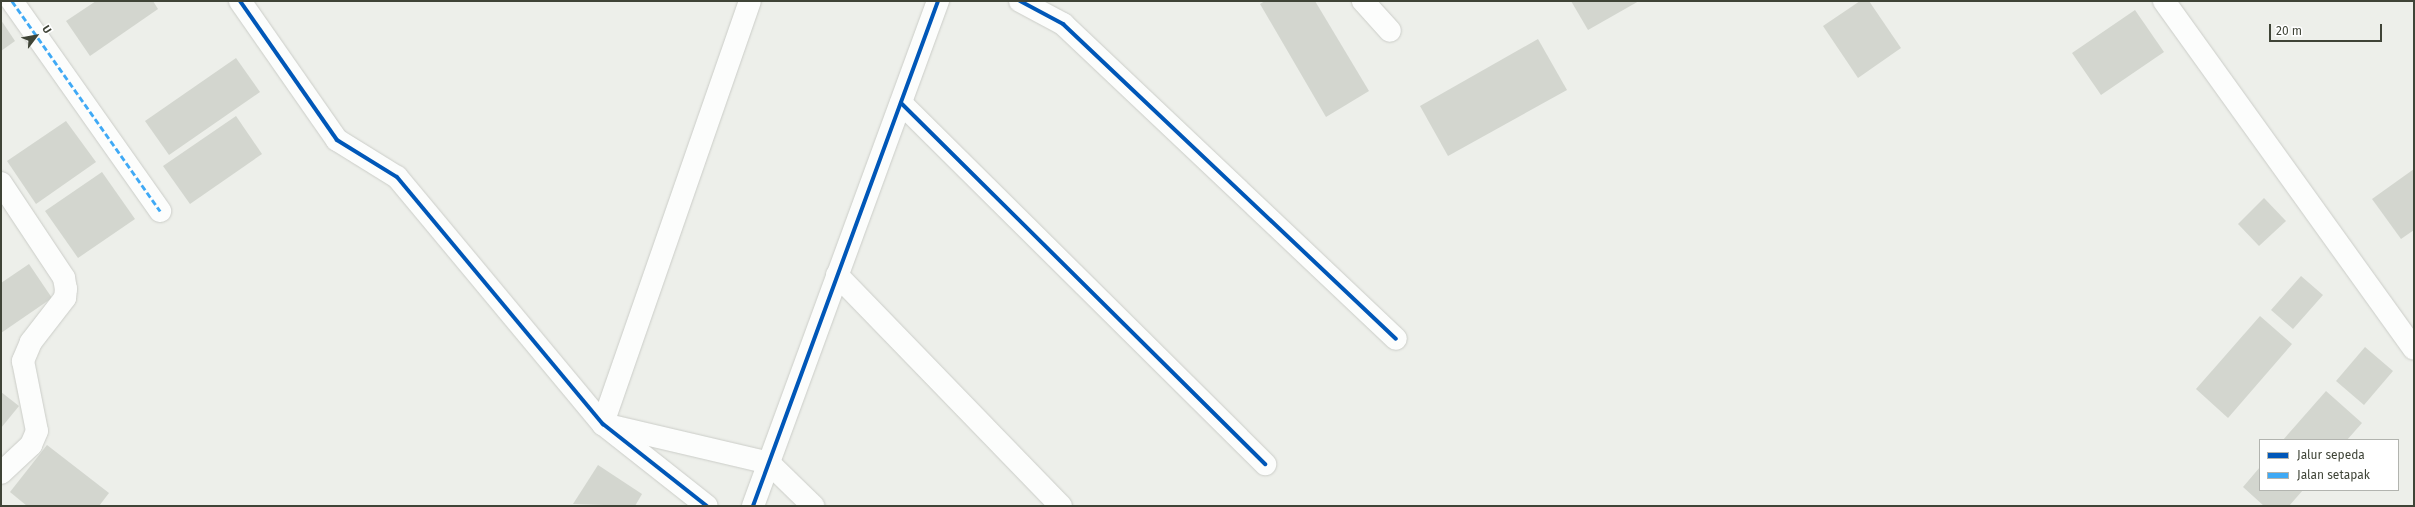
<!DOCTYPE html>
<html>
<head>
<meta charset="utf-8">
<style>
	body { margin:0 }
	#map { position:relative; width:2415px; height:507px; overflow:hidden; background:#edefea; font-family:"Fira Sans",sans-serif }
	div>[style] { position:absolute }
	.building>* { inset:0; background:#d3d6cf }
	.roads { filter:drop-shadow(0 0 1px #cbcdc8) drop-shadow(0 0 1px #cbcdc8) }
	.minor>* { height:22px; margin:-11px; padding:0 11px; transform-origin:11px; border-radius:11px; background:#fcfdfc }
	.quiet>* { height:3px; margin-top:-1.5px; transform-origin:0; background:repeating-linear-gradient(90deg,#3fa9f5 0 6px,transparent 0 9px) }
	.cycleway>* { height:4px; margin:-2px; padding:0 2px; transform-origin:2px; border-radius:2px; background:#0057b8 }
	span { translate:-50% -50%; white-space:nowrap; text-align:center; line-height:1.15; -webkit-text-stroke:3px #fff; paint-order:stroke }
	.frame { position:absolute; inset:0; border:2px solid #3f4437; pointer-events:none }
	.legend { position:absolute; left:2259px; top:439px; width:140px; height:52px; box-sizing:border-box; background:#fff; border:1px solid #b2b4af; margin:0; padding:5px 7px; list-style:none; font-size:12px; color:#3f4437 }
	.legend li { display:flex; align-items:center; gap:8px; height:20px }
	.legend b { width:20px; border:1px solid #b2b4af }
	.north { position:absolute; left:16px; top:16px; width:40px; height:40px; -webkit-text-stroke:3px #fff; paint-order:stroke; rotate:58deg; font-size:11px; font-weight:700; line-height:16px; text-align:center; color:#3f4437 }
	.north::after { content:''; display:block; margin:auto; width:14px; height:18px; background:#3f4437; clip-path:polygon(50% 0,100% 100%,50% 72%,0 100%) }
	.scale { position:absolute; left:2269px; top:24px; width:113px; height:18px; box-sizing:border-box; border:2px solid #3f4437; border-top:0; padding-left:5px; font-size:12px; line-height:14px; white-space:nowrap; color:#3f4437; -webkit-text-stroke:3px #fff; paint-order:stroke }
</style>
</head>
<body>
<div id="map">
	<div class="building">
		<div style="clip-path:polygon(96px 1px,153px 1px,158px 9px,90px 56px,66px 21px)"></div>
		<div style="clip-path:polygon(1265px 1px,1315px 1px,1369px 91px,1326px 117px,1260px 4px)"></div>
		<div style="clip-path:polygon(1571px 1px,1639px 1px,1588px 30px)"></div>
		<div style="clip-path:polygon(1860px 1px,1869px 1px,1901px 48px,1858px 78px,1823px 26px)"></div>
		<div style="clip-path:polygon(2135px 10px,2164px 52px,2101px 95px,2072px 53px)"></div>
		<div style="clip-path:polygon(1px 20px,15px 41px,1px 51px)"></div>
		<div style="clip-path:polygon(1538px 39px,1567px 90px,1448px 156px,1420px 106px)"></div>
		<div style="clip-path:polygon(236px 58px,260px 92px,169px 155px,145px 121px)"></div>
		<div style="clip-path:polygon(236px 116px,262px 154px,190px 204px,163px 166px)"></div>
		<div style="clip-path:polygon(66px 121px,96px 162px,36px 204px,7px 161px)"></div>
		<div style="clip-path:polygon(2414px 169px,2414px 230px,2401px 239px,2372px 199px)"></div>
		<div style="clip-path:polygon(102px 172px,135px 219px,78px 258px,45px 211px)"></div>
		<div style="clip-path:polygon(2264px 198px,2286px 221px,2259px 246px,2238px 224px)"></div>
		<div style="clip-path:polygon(29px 264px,52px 298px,1px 333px,1px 283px)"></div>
		<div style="clip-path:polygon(2301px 276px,2323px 295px,2293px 329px,2271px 310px)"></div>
		<div style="clip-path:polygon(2260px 316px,2292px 344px,2228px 418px,2196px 389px)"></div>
		<div style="clip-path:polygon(2365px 347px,2393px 371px,2364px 405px,2336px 381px)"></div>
		<div style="clip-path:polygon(2326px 391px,2362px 423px,2347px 440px,2283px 440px)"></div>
		<div style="clip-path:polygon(1px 392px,19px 406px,1px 428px)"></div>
		<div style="clip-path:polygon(47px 445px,109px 493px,99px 506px,27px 506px,10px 492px)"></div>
		<div style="clip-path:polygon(598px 465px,642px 494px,635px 506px,573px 504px)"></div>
		<div style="clip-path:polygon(2260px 467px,2260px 490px,2303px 490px,2289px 506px,2264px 506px,2243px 487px)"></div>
	</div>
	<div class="roads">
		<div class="minor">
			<div style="left:12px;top:1px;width:257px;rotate:54.8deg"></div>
			<div style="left:240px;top:1px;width:169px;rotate:55.1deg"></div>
			<div style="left:337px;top:140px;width:70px;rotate:31.7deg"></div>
			<div style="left:397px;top:177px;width:322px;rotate:50.2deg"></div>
			<div style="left:603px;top:424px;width:132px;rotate:38.3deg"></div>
			<div style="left:750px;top:1px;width:448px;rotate:109.2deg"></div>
			<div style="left:603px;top:424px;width:171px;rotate:13.2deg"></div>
			<div style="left:769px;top:463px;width:62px;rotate:44.3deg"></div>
			<div style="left:1020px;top:1px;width:49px;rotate:28.1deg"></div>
			<div style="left:1063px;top:24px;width:458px;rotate:43.4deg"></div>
			<div style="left:1363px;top:1px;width:40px;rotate:48deg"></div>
			<div style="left:2164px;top:1px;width:428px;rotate:54.3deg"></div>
			<div style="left:901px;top:103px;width:513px;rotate:44.76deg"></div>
			<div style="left:1px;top:183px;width:114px;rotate:56.4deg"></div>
			<div style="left:64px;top:278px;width:11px;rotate:80deg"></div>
			<div style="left:66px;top:289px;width:9px;rotate:96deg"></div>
			<div style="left:65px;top:298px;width:56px;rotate:127.7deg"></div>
			<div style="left:31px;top:342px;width:21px;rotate:113deg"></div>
			<div style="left:23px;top:361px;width:71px;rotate:78.7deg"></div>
			<div style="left:37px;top:431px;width:15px;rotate:113deg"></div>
			<div style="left:31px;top:445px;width:41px;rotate:137deg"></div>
			<div style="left:837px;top:275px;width:322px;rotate:45.9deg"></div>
			<div style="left:753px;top:506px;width:538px;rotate:-69.88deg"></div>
		</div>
	</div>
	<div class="quiet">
		<div style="left:12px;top:1px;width:257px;rotate:54.8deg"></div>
	</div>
	<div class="cycleway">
		<div style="left:240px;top:1px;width:169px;rotate:55.1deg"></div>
		<div style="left:337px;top:140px;width:70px;rotate:31.7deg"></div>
		<div style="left:397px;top:177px;width:322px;rotate:50.2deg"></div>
		<div style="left:603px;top:424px;width:132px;rotate:38.3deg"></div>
		<div style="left:1020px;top:1px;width:49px;rotate:28.1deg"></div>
		<div style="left:1063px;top:24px;width:458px;rotate:43.4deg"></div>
		<div style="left:901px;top:103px;width:513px;rotate:44.76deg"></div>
		<div style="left:753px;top:506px;width:538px;rotate:-69.88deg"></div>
	</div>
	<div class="frame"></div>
	<ul class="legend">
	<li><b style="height:5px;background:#0057b8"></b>Jalur sepeda</li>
	<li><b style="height:5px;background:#3fa9f5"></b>Jalan setapak</li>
	</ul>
	<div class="north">U</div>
	<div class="scale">20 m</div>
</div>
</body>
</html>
